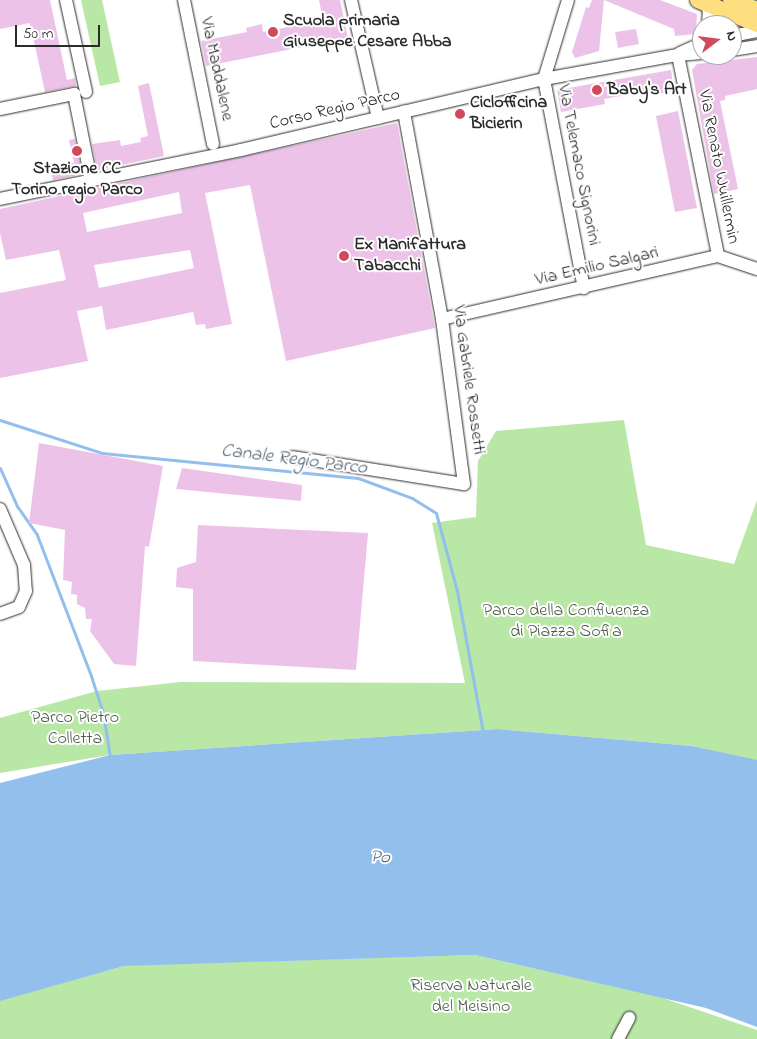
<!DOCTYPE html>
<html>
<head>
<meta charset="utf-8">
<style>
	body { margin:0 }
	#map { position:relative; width:757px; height:1039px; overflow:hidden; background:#fff; font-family:"Indie Flower",sans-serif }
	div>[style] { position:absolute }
	.green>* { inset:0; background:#b9e7a6 }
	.water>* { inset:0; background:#93bfed }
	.stream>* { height:3px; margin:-1.5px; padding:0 1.5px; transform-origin:1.5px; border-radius:1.5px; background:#93bfed }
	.building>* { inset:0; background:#ecc2e9 }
	.roads { filter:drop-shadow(0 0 1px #2b2b2b) drop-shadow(0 0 1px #2b2b2b) }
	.minor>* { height:12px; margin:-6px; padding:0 6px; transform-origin:6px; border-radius:6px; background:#fff }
	.major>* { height:16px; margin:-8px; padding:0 8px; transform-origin:8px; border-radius:8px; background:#fedf80 }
	.dots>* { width:14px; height:14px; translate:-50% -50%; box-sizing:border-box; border:2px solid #fff; border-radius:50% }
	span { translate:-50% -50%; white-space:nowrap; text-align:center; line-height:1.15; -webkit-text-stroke:4px #fff; paint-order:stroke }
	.poi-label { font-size:18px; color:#2b2b2b; font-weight:700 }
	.left { translate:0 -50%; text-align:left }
	.street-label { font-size:18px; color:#2b2b2b }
	.park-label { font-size:18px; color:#4e5a4a }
	.water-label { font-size:19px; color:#4f5f6f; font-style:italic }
	.north { position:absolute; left:692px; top:15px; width:50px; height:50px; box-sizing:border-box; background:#fff; border:1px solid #aaa; border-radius:50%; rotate:75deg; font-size:14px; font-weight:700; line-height:20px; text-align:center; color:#2b2b2b }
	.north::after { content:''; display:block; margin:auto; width:18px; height:22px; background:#d1495b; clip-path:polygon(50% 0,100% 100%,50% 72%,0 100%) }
	.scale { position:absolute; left:15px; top:25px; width:85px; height:22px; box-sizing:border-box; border:2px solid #2b2b2b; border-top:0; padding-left:6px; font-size:15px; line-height:18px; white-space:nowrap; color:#2b2b2b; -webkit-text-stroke:4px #fff; paint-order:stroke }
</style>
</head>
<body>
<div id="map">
	<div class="green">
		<div style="clip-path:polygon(81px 0,102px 0,120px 82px,100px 86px)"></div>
		<div style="clip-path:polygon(624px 420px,646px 545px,734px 564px,757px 500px,757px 761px,692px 746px,498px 729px,110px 755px,0 773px,0 718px,97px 691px,181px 682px,465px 683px,432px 523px,476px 517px,478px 461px,496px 431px)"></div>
		<div style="clip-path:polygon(475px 955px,660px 997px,757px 1030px,757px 1039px,0 1039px,0 1000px,124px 966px,184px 961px,238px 962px)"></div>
	</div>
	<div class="water">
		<div style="clip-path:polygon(498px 729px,692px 746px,757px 760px,757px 1027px,706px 1008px,475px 955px,124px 966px,0 1001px,0 783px,110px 755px)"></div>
	</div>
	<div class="stream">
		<div style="left:0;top:420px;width:107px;rotate:17.9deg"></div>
		<div style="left:102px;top:453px;width:257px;rotate:5.6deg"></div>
		<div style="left:358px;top:478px;width:58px;rotate:20.3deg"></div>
		<div style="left:412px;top:498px;width:28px;rotate:32deg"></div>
		<div style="left:436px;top:513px;width:81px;rotate:74.9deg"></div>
		<div style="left:457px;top:591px;width:144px;rotate:79.6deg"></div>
		<div style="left:0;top:468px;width:42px;rotate:65.9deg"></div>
		<div style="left:17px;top:506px;width:35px;rotate:55deg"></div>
		<div style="left:37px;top:535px;width:151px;rotate:69deg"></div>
		<div style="left:91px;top:676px;width:38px;rotate:72deg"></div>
		<div style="left:103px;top:712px;width:46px;rotate:81.2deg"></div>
	</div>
	<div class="building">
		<div style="clip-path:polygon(0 0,50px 0,67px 80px,75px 78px,76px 86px,45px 92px,30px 23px,0 29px)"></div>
		<div style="clip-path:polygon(319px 0,340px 0,348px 38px,206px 66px,201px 41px,247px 32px,246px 28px,262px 24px,263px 32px,323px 20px)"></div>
		<div style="clip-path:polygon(592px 0,660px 0,697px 14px,696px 34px,675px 36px,674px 29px,604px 0,599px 51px,575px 58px,572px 52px,586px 7px,589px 8px)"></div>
		<div style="clip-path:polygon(636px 29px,639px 44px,618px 48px,615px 32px)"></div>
		<div style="clip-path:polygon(757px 57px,757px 89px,725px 96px,725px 100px,720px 101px,738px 189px,714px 194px,692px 70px,697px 64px)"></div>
		<div style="clip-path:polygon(671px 70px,674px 91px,650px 95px,650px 91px,604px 99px,605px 104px,561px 112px,557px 90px)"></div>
		<div style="clip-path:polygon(149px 83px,164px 156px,97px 170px,92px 144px,120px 140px,121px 146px,141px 142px,140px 138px,148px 136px,138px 86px)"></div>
		<div style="clip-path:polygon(678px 111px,697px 208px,675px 212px,656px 116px)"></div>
		<div style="clip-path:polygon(evenodd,397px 123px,435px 328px,286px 361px,250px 185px,205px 193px,232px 324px,206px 329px,205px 324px,196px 325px,193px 312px,106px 330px,102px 306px,77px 311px,88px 361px,0 378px,0 293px,66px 280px,59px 250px,6px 260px,0 233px,0 209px,397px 123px,179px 192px,182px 213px,87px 232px,83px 213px,179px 192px,397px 123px,190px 250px,194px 268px,99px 288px,94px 265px,190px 250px)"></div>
		<div style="clip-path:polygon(75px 139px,82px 174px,53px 180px,50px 167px,74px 163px,69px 140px)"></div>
		<div style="clip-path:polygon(39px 443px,163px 466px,149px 547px,145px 546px,136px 666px,114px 664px,90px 631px,92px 619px,86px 619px,85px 608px,77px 604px,77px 595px,71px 594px,72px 582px,63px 580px,65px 530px,29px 523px)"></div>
		<div style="clip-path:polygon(182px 468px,302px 485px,301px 501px,176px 489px)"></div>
		<div style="clip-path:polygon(198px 525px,368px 533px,356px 670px,193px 661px,193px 589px,176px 587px,177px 568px,196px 562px)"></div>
	</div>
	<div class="roads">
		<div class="minor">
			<div style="left:66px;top:0;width:94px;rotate:77.7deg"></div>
			<div style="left:184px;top:0;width:147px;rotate:78.6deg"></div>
			<div style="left:351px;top:0;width:121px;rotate:77.1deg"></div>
			<div style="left:568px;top:0;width:83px;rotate:106.9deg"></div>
			<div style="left:544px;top:79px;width:213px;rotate:79.2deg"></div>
			<div style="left:703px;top:2px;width:10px;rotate:53deg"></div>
			<div style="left:709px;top:10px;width:15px;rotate:94deg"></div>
			<div style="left:732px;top:36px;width:25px;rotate:-11deg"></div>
			<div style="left:732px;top:50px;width:25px;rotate:-9deg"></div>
			<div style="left:680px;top:53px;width:24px;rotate:-24deg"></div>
			<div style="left:678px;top:55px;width:205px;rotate:78.7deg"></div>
			<div style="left:0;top:109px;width:76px;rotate:-11.5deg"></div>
			<div style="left:74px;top:94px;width:88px;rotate:78.8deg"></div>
			<div style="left:0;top:199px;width:246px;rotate:-11.5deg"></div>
			<div style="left:241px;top:150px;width:311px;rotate:-13.2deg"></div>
			<div style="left:544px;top:79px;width:136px;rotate:-10.2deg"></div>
			<div style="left:678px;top:55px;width:24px;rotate:-5deg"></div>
			<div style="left:442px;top:319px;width:283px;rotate:-12.9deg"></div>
			<div style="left:718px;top:256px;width:41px;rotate:18.4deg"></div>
			<div style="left:293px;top:457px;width:173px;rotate:9deg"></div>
			<div style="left:464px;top:484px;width:166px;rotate:-97.6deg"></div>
			<div style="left:442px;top:319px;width:211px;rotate:-100.4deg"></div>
			<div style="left:0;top:509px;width:61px;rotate:66.8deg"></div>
			<div style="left:24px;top:565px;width:26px;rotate:86deg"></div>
			<div style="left:26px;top:591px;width:17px;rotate:114deg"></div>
			<div style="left:19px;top:607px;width:20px;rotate:160deg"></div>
			<div style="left:618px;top:1039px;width:24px;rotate:-62deg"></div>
		</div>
		<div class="major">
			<div style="left:698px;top:0;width:64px;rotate:22.1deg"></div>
			<div style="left:731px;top:0;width:28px;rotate:21deg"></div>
		</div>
	</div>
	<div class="dots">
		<div style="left:273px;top:32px;background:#d1495b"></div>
		<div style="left:597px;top:90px;background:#d1495b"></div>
		<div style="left:460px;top:114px;background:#d1495b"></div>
		<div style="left:77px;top:151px;background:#d1495b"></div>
		<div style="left:344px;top:256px;background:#d1495b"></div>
	</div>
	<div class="poi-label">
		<span class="left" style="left:283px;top:32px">Scuola primaria<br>Giuseppe Cesare Abba</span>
		<span class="left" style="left:607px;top:90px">Baby's Art</span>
		<span class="left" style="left:470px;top:114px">Ciclofficina<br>Bicierin</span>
		<span style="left:77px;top:180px">Stazione CC<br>Torino regio Parco</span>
		<span class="left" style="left:354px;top:256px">Ex Manifattura<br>Tabacchi</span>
	</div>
	<div class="street-label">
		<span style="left:216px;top:69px;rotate:78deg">Via Maddalene</span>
		<span style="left:335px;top:110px;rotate:-13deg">Corso Regio Parco</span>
		<span style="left:578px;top:165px;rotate:79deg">Via Telemaco Signorini</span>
		<span style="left:718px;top:167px;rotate:79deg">Via Renato Wuillermin</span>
		<span style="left:597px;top:267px;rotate:-13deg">Via Emilio Salgari</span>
		<span style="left:468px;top:380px;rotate:82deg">Via Gabriele Rossetti</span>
	</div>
	<div class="park-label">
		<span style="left:566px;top:622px">Parco della Confluenza<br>di Piazza Sofia</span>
		<span style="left:75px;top:729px">Parco Pietro<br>Colletta</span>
		<span style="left:471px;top:997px">Riserva Naturale<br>del Meisino</span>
	</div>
	<div class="water-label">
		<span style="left:294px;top:460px;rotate:7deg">Canale Regio Parco</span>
		<span style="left:380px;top:858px;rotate:3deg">Po</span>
	</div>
	<div class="north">N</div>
	<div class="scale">50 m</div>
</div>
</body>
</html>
